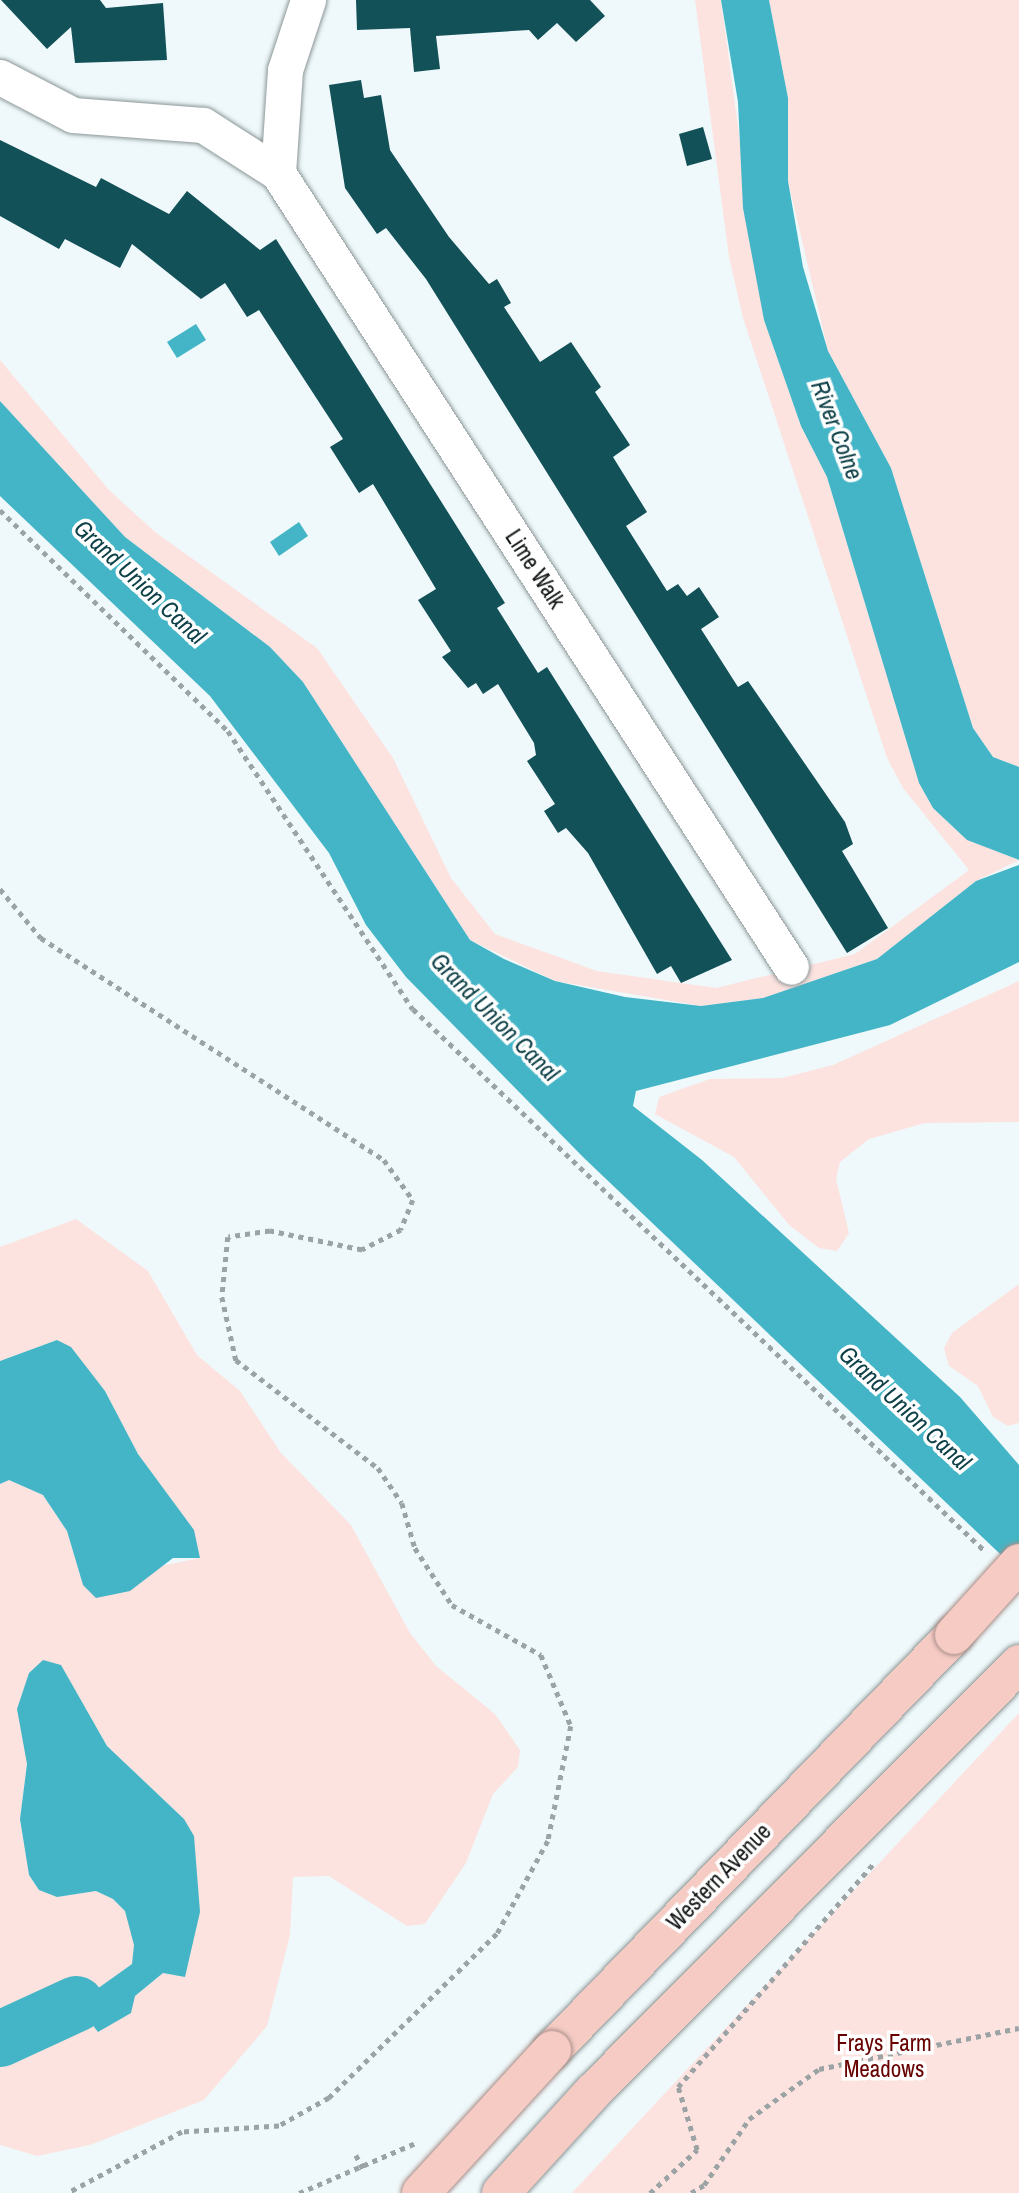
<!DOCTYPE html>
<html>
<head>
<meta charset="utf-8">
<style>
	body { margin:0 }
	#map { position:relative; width:1019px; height:2193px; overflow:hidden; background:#eff9fb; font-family:"Archivo Narrow",sans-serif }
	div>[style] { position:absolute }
	.green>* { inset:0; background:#fce3df }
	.water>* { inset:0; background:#44b5c6 }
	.river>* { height:56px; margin:-28px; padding:0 28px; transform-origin:28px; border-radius:28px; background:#44b5c6 }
	.building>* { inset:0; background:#135159 }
	.path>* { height:4.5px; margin-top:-2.25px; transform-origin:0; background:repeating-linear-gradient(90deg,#9ca3a5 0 5px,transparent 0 10px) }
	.roads { filter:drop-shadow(0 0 2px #8c9697) drop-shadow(0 0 2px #8c9697) }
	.street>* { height:35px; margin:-17.5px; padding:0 17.5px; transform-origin:17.5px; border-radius:17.5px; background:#fff }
	.highway>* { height:38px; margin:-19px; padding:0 19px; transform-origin:19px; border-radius:19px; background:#f5cbc4 }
	.bridges { filter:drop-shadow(0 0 2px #a68c87) drop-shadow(0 0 2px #a68c87) }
	.highway-bridge>* { height:38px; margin:-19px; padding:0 19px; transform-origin:19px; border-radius:19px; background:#f5cbc4 }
	span { translate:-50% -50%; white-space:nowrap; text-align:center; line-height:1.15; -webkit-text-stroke:7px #fff; paint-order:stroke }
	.street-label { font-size:23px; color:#131617 }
	.park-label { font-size:23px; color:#670000 }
	.water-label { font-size:24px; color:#0d4047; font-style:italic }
</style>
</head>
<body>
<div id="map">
	<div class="green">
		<div style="clip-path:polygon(695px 0,721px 0,764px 320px,801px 426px,827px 477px,919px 783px,933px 808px,967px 840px,1019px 860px,976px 881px,877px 959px,763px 998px,701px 1006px,555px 981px,470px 940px,303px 682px,270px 647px,125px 537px,0 401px,0 360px,109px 490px,155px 532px,317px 648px,393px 758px,451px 878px,495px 934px,597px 971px,716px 988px,855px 954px,969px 870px,903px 788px,887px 758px,743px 318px,729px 257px)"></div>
		<div style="clip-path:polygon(769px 0,1019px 0,1019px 767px,993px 757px,973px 728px,891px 468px,828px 351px,788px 181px,788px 98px)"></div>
		<div style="clip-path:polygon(1019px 981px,1019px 1122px,925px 1123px,869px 1139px,840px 1162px,836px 1179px,849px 1233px,837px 1251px,819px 1248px,789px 1225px,734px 1157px,655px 1114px,659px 1097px,710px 1079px,782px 1078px,833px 1065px)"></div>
		<div style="clip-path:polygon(evenodd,76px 1219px,148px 1271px,197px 1355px,240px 1391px,281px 1453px,351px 1525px,410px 1633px,436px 1666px,495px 1714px,520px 1750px,518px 1767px,493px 1794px,466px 1863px,425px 1924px,407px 1926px,329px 1876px,293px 1877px,290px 1935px,267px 2026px,204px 2100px,90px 2145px,37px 2156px,0 2145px,0 1484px,9px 1480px,43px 1495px,67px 1531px,83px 1585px,130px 1591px,156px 1567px,200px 1558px,193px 1530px,138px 1454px,105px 1391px,57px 1340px,0 1361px,0 1247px,76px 1219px,61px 1666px,107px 1746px,184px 1819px,185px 1976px,163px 1973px,135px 1996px,77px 2004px,132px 1964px,135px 1945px,125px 1911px,113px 1899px,96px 1891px,57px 1897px,39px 1890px,29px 1875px,20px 1819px,27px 1764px,61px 1666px)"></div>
		<div style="clip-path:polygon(1019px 1284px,1019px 1423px,1008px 1426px,993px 1417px,978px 1386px,949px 1366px,944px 1348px,952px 1333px)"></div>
		<div style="clip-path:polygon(1019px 1713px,1019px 2193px,572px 2193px)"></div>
	</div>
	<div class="water">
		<div style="clip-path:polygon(721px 0,769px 0,788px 98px,788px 181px,803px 267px,828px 351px,891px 468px,973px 728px,993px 757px,1019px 767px,1019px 860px,967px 840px,933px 808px,919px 783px,827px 477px,801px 426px,764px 320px,743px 208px,738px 102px)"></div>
		<div style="clip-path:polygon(196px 324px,206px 340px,177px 358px,167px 342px)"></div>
		<div style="clip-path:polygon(0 401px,125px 537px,270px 647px,303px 682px,470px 940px,504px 959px,555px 981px,625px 997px,701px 1006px,763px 998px,877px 959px,976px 881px,1019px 865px,1019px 962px,890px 1025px,636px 1091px,633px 1106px,702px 1160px,960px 1397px,1019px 1465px,1019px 1572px,584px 1158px,406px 977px,366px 925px,329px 853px,210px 696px,0 496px)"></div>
		<div style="clip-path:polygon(299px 522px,308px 536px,279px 556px,270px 542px)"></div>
		<div style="clip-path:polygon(57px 1340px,71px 1347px,105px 1391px,138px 1454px,194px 1530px,200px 1558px,173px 1558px,130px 1591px,96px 1598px,83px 1585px,67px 1531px,43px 1495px,9px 1480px,0 1484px,0 1361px)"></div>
		<div style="clip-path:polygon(43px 1660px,61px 1665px,107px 1746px,184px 1819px,194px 1836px,200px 1912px,185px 1977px,163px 1973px,135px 1996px,131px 2013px,98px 2032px,76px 2004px,132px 1964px,134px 1945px,125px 1911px,113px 1899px,96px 1891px,57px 1897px,39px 1890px,29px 1875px,20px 1819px,27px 1764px,17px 1709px,29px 1673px)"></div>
	</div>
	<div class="river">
		<div style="left:0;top:2039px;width:84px;rotate:-24.7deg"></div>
	</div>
	<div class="building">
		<div style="clip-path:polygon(1px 0,100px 0,106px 8px,163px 3px,167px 60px,75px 63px,71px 27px,47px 49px)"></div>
		<div style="clip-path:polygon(356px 0,590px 0,605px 16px,576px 42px,557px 23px,538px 40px,529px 30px,436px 36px,440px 69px,414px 72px,410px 28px,357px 30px)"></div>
		<div style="clip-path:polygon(361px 80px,364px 98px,381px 95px,390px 150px,449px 237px,489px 284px,497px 279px,511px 303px,504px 307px,540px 362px,571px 342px,601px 387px,595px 392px,630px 445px,613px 457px,647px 512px,626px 526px,667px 591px,678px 584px,687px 596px,699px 587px,719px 617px,701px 629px,738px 687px,748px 681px,845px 822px,853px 844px,842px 851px,888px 928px,847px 953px,426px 279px,386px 228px,377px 234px,345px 188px,329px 85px)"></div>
		<div style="clip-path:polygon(703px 127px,712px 159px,687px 166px,679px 134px)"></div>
		<div style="clip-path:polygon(0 140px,96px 187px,101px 178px,169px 214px,187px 191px,260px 250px,276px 239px,505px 603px,497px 608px,538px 673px,547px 667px,732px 960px,681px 983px,671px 966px,657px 974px,588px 853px,566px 828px,558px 833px,544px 811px,555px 804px,527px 761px,536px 755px,534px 743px,498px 684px,483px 694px,476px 683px,468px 688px,442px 657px,451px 651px,418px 600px,436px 589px,373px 484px,359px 493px,330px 447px,343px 439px,259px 310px,247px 317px,225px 283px,201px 299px,132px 244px,120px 268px,65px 239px,59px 249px,0 216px)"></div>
	</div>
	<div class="path">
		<div style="left:0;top:510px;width:318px;rotate:44.1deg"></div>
		<div style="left:228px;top:731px;width:334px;rotate:56.4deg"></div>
		<div style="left:413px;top:1009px;width:789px;rotate:43.46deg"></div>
		<div style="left:0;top:889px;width:64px;rotate:50.1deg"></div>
		<div style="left:41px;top:938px;width:409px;rotate:32.9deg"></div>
		<div style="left:384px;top:1160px;width:49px;rotate:54.1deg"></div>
		<div style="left:413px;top:1200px;width:32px;rotate:112deg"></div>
		<div style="left:401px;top:1230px;width:44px;rotate:152.9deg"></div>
		<div style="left:362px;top:1250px;width:94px;rotate:-168.3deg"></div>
		<div style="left:270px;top:1231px;width:42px;rotate:171.9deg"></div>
		<div style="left:228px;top:1237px;width:60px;rotate:95.7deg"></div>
		<div style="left:222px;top:1297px;width:65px;rotate:77.5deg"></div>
		<div style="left:236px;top:1360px;width:178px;rotate:37.3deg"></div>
		<div style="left:378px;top:1468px;width:42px;rotate:55.6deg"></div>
		<div style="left:402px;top:1503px;width:47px;rotate:73.9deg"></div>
		<div style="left:415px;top:1548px;width:68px;rotate:57deg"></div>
		<div style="left:452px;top:1605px;width:102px;rotate:29.3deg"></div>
		<div style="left:541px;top:1655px;width:77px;rotate:67.1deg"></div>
		<div style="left:571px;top:1726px;width:117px;rotate:101.3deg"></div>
		<div style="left:548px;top:1841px;width:106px;rotate:118.7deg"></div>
		<div style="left:497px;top:1934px;width:235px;rotate:135.7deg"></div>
		<div style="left:329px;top:2098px;width:57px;rotate:150.8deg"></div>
		<div style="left:279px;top:2126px;width:97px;rotate:176.5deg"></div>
		<div style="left:182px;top:2132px;width:129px;rotate:151.8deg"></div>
		<div style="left:356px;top:2155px;width:16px;rotate:63deg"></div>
		<div style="left:299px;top:2193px;width:129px;rotate:-23.2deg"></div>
		<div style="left:650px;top:2193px;width:64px;rotate:-42.5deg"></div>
		<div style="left:697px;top:2150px;width:66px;rotate:-106.8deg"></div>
		<div style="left:678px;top:2087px;width:296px;rotate:-48.8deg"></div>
		<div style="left:691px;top:2193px;width:15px;rotate:-32deg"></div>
		<div style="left:704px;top:2185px;width:80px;rotate:-55.7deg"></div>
		<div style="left:749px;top:2119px;width:86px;rotate:-35.5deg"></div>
		<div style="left:819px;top:2069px;width:204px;rotate:-11.6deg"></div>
	</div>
	<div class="roads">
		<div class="street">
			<div style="left:0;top:77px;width:82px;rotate:27.5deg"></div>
			<div style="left:73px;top:115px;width:130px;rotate:4.4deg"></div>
			<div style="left:203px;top:125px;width:89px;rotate:32.6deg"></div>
			<div style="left:278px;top:173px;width:945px;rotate:57.13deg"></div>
			<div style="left:278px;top:173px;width:103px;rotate:-86.1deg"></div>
			<div style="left:285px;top:70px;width:74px;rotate:-71.8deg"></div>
		</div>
		<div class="highway">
			<div style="left:552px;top:2050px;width:578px;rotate:-45.91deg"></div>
			<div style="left:501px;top:2193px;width:137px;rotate:-47.7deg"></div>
			<div style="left:593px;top:2092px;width:604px;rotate:-45.13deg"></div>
		</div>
	</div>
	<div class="bridges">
		<div class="highway-bridge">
			<div style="left:954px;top:1635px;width:97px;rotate:-47.9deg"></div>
			<div style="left:421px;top:2193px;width:194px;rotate:-47.5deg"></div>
		</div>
	</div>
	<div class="street-label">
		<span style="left:535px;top:569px;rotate:57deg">Lime Walk</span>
		<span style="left:719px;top:1877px;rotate:-46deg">Western Avenue</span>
	</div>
	<div class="park-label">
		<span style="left:884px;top:2056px">Frays Farm<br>Meadows</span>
	</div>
	<div class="water-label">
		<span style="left:837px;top:430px;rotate:69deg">River Colne</span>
		<span style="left:140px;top:582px;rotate:43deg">Grand Union Canal</span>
		<span style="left:495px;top:1017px;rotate:45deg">Grand Union Canal</span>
		<span style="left:905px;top:1408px;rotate:43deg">Grand Union Canal</span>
	</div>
</div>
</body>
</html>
